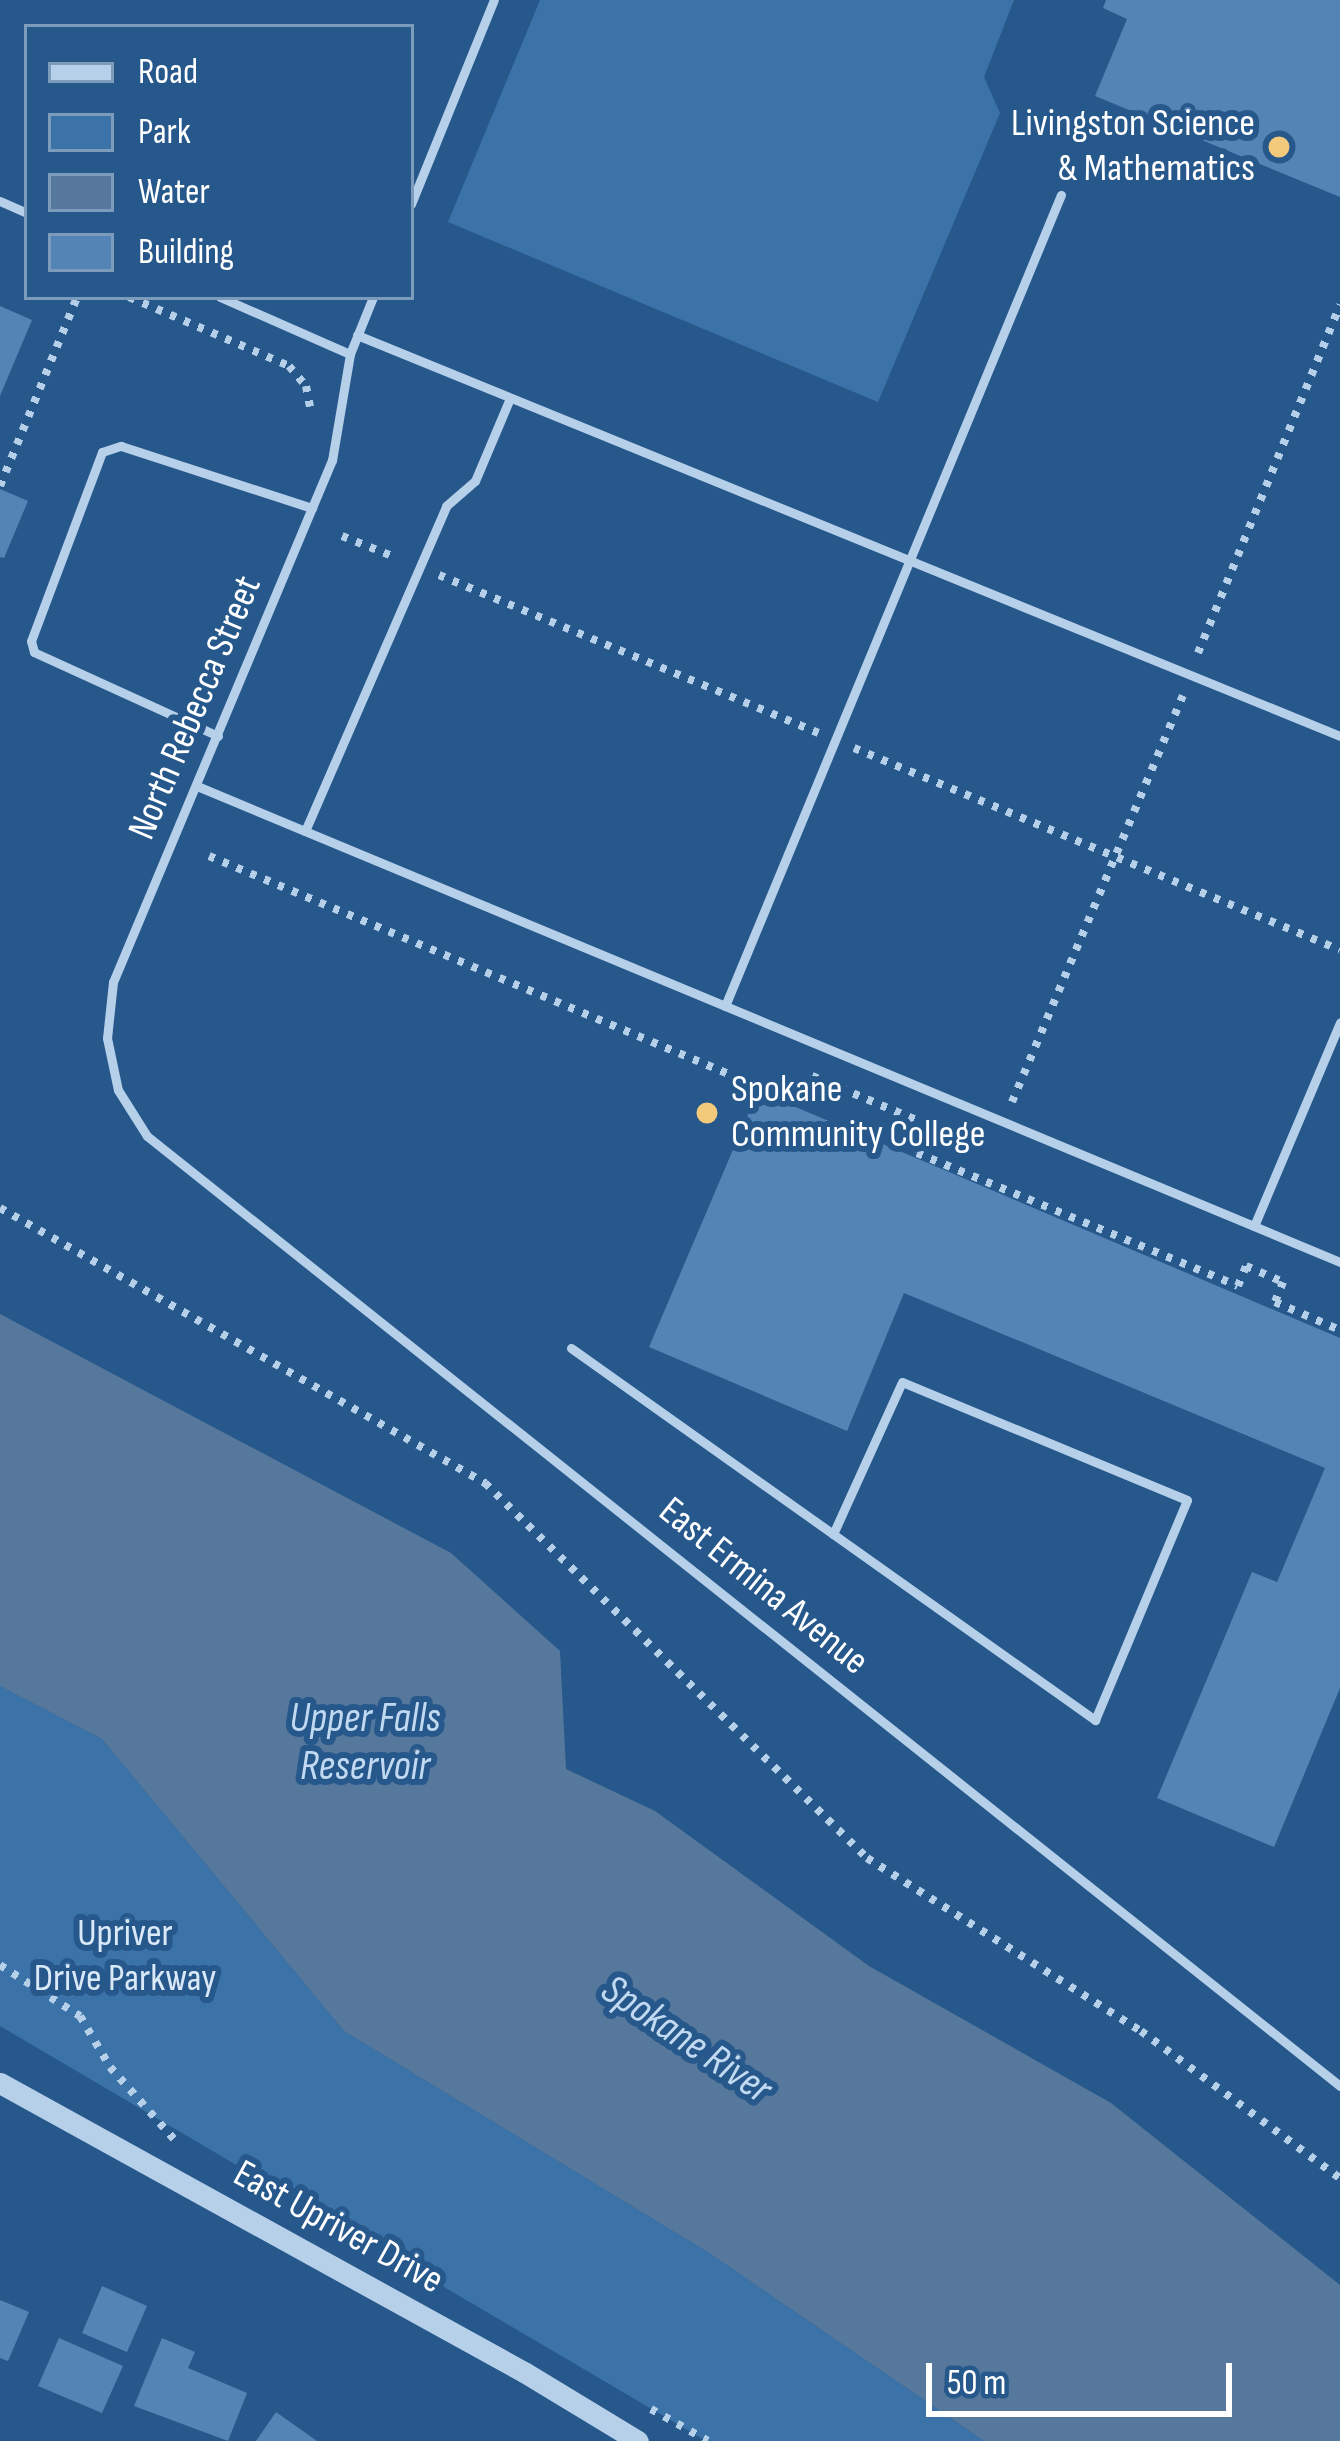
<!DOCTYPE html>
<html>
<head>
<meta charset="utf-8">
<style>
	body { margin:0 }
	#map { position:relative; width:1340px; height:2441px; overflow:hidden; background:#27588c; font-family:"Sofia Sans Condensed",sans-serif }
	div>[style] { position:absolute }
	.green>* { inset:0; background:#3b73a9 }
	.water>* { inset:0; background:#56789c }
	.building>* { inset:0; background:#5384b5 }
	.path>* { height:8px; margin-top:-4px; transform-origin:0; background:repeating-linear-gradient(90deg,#b6d0ea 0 6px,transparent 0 15px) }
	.service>* { height:9px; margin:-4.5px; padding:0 4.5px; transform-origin:4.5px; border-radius:4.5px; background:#b6d0ea }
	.tertiary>* { height:21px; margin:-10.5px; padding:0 10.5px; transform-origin:10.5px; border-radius:10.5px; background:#b6d0ea }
	.dots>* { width:33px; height:33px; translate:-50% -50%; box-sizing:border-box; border:6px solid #27588c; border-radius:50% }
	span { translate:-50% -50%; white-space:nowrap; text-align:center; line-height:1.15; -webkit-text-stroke:12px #27588c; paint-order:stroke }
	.poi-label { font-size:39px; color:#fff }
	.right { translate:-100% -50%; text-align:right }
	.left { translate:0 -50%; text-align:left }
	.street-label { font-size:39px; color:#fff }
	.park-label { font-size:39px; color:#dae9f8 }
	.water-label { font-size:42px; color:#c2daf1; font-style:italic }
	.legend { position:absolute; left:24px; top:24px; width:390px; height:276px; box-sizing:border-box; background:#27588c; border:3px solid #7d9bba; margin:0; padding:15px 21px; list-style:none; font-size:36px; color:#fff }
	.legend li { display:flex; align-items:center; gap:24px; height:60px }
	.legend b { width:60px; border:3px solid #7d9bba }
	.scale { position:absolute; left:926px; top:2363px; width:306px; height:54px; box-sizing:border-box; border:6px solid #fff; border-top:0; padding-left:15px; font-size:36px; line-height:42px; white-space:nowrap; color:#fff; -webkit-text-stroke:9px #27588c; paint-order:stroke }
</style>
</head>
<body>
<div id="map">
	<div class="green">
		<div style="clip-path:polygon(540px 0,1014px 0,984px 77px,1000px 113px,878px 402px,448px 222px)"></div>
		<div style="clip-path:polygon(0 1686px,102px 1739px,344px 2031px,709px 2253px,984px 2441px,706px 2441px,0 2026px)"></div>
	</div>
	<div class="water">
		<div style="clip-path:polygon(0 1314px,451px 1553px,560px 1651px,566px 1769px,655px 1811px,869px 1966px,1111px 2103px,1340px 2285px,1340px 2441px,984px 2441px,709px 2253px,344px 2031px,102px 1739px,0 1686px)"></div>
	</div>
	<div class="building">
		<div style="clip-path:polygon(1106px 0,1340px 0,1340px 197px,1095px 96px,1127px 19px,1103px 8px)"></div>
		<div style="clip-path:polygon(0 306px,32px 320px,0 396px)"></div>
		<div style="clip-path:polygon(0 489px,28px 501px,4px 558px,0 557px)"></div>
		<div style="clip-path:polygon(758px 1091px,1340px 1338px,1340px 1688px,1274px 1847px,1157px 1798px,1252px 1572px,1277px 1582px,1325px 1468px,904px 1293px,847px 1431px,649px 1347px)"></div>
		<div style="clip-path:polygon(102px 2286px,147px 2306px,127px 2352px,82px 2333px)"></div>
		<div style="clip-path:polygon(0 2300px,29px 2312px,8px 2361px,0 2358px)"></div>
		<div style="clip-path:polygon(59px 2338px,123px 2366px,102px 2413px,38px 2386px)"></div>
		<div style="clip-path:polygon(162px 2338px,195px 2352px,188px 2368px,247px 2393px,228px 2441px,134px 2406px)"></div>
		<div style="clip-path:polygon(276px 2412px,317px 2441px,256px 2441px)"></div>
	</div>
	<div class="path">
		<div style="left:129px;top:297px;width:174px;rotate:23.3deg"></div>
		<div style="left:289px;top:366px;width:26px;rotate:50deg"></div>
		<div style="left:306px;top:386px;width:21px;rotate:79deg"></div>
		<div style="left:0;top:486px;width:204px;rotate:-67.8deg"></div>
		<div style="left:342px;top:536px;width:59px;rotate:21.8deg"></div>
		<div style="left:439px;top:575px;width:411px;rotate:22.6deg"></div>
		<div style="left:1198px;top:653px;width:376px;rotate:-67.8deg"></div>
		<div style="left:854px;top:748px;width:526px;rotate:22.57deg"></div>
		<div style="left:209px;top:856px;width:641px;rotate:22.76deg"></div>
		<div style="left:800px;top:1104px;width:30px;rotate:-67deg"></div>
		<div style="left:812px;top:1076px;width:126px;rotate:22.9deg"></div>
		<div style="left:928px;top:1125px;width:30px;rotate:111deg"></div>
		<div style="left:917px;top:1153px;width:347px;rotate:22.5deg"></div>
		<div style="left:1238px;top:1286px;width:22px;rotate:-68deg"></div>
		<div style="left:1246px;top:1266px;width:40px;rotate:23.4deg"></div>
		<div style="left:1283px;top:1282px;width:22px;rotate:112deg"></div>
		<div style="left:1275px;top:1302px;width:71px;rotate:23.3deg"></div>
		<div style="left:1012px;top:1102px;width:441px;rotate:-67.2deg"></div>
		<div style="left:0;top:1208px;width:558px;rotate:29.55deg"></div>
		<div style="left:485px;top:1483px;width:535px;rotate:44.47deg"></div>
		<div style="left:867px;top:1858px;width:324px;rotate:32.3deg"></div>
		<div style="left:1141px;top:2031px;width:247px;rotate:36.5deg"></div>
		<div style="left:0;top:1965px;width:95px;rotate:32.5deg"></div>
		<div style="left:80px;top:2016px;width:59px;rotate:59.5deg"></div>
		<div style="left:110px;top:2067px;width:96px;rotate:48.4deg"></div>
		<div style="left:651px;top:2409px;width:65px;rotate:29.3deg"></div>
	</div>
	<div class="service">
		<div style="left:0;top:201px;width:30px;rotate:24deg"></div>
		<div style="left:411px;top:204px;width:220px;rotate:-67.9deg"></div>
		<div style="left:220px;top:297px;width:142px;rotate:23.7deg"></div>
		<div style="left:373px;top:297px;width:61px;rotate:112deg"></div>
		<div style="left:350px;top:354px;width:108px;rotate:99.6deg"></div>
		<div style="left:332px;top:460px;width:566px;rotate:112.76deg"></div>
		<div style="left:113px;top:982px;width:56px;rotate:96.1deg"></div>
		<div style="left:107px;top:1038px;width:53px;rotate:78.1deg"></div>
		<div style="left:118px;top:1090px;width:54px;rotate:57.8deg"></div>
		<div style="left:147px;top:1136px;width:1525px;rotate:38.53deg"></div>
		<div style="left:357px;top:335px;width:1062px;rotate:22.19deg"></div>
		<div style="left:218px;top:736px;width:202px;rotate:-155.5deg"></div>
		<div style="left:34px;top:652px;width:11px;rotate:-105deg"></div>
		<div style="left:31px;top:641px;width:202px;rotate:-69.4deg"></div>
		<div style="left:102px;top:452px;width:20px;rotate:-18deg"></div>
		<div style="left:121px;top:446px;width:201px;rotate:18deg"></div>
		<div style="left:197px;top:786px;width:1238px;rotate:22.61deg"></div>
		<div style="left:305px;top:831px;width:354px;rotate:-66.5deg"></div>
		<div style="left:446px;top:506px;width:38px;rotate:-41deg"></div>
		<div style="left:475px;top:481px;width:90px;rotate:-67.1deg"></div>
		<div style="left:725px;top:1006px;width:878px;rotate:-67.5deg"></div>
		<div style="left:1254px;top:1226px;width:221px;rotate:-67.1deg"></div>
		<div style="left:571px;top:1348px;width:643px;rotate:35.37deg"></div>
		<div style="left:1095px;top:1720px;width:238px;rotate:-67.3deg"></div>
		<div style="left:1187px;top:1500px;width:308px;rotate:-157.5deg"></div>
		<div style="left:902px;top:1382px;width:167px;rotate:114.4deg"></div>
	</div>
	<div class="tertiary">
		<div style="left:0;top:2083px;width:598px;rotate:28.88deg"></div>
		<div style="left:524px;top:2372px;width:133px;rotate:31.2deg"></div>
	</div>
	<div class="dots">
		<div style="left:1279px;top:147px;background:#f3ca7b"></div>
		<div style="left:707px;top:1113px;background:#f3ca7b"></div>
	</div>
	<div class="poi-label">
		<span class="right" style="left:1255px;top:147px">Livingston Science<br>&amp; Mathematics</span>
		<span class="left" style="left:731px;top:1113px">Spokane<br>Community College</span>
	</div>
	<div class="street-label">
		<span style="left:196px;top:708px;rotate:-67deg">North Rebecca Street</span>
		<span style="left:763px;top:1587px;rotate:39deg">East Ermina Avenue</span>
		<span style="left:338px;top:2228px;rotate:29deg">East Upriver Drive</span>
	</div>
	<div class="park-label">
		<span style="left:125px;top:1957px">Upriver<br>Drive Parkway</span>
	</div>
	<div class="water-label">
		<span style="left:365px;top:1743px">Upper Falls<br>Reservoir</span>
		<span style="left:686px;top:2040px;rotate:34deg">Spokane River</span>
	</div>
	<ul class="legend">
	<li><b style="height:15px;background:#b6d0ea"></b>Road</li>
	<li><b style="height:33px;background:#3b73a9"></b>Park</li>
	<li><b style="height:33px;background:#56789c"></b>Water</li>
	<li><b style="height:33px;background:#5384b5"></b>Building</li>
	</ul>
	<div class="scale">50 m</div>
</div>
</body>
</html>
